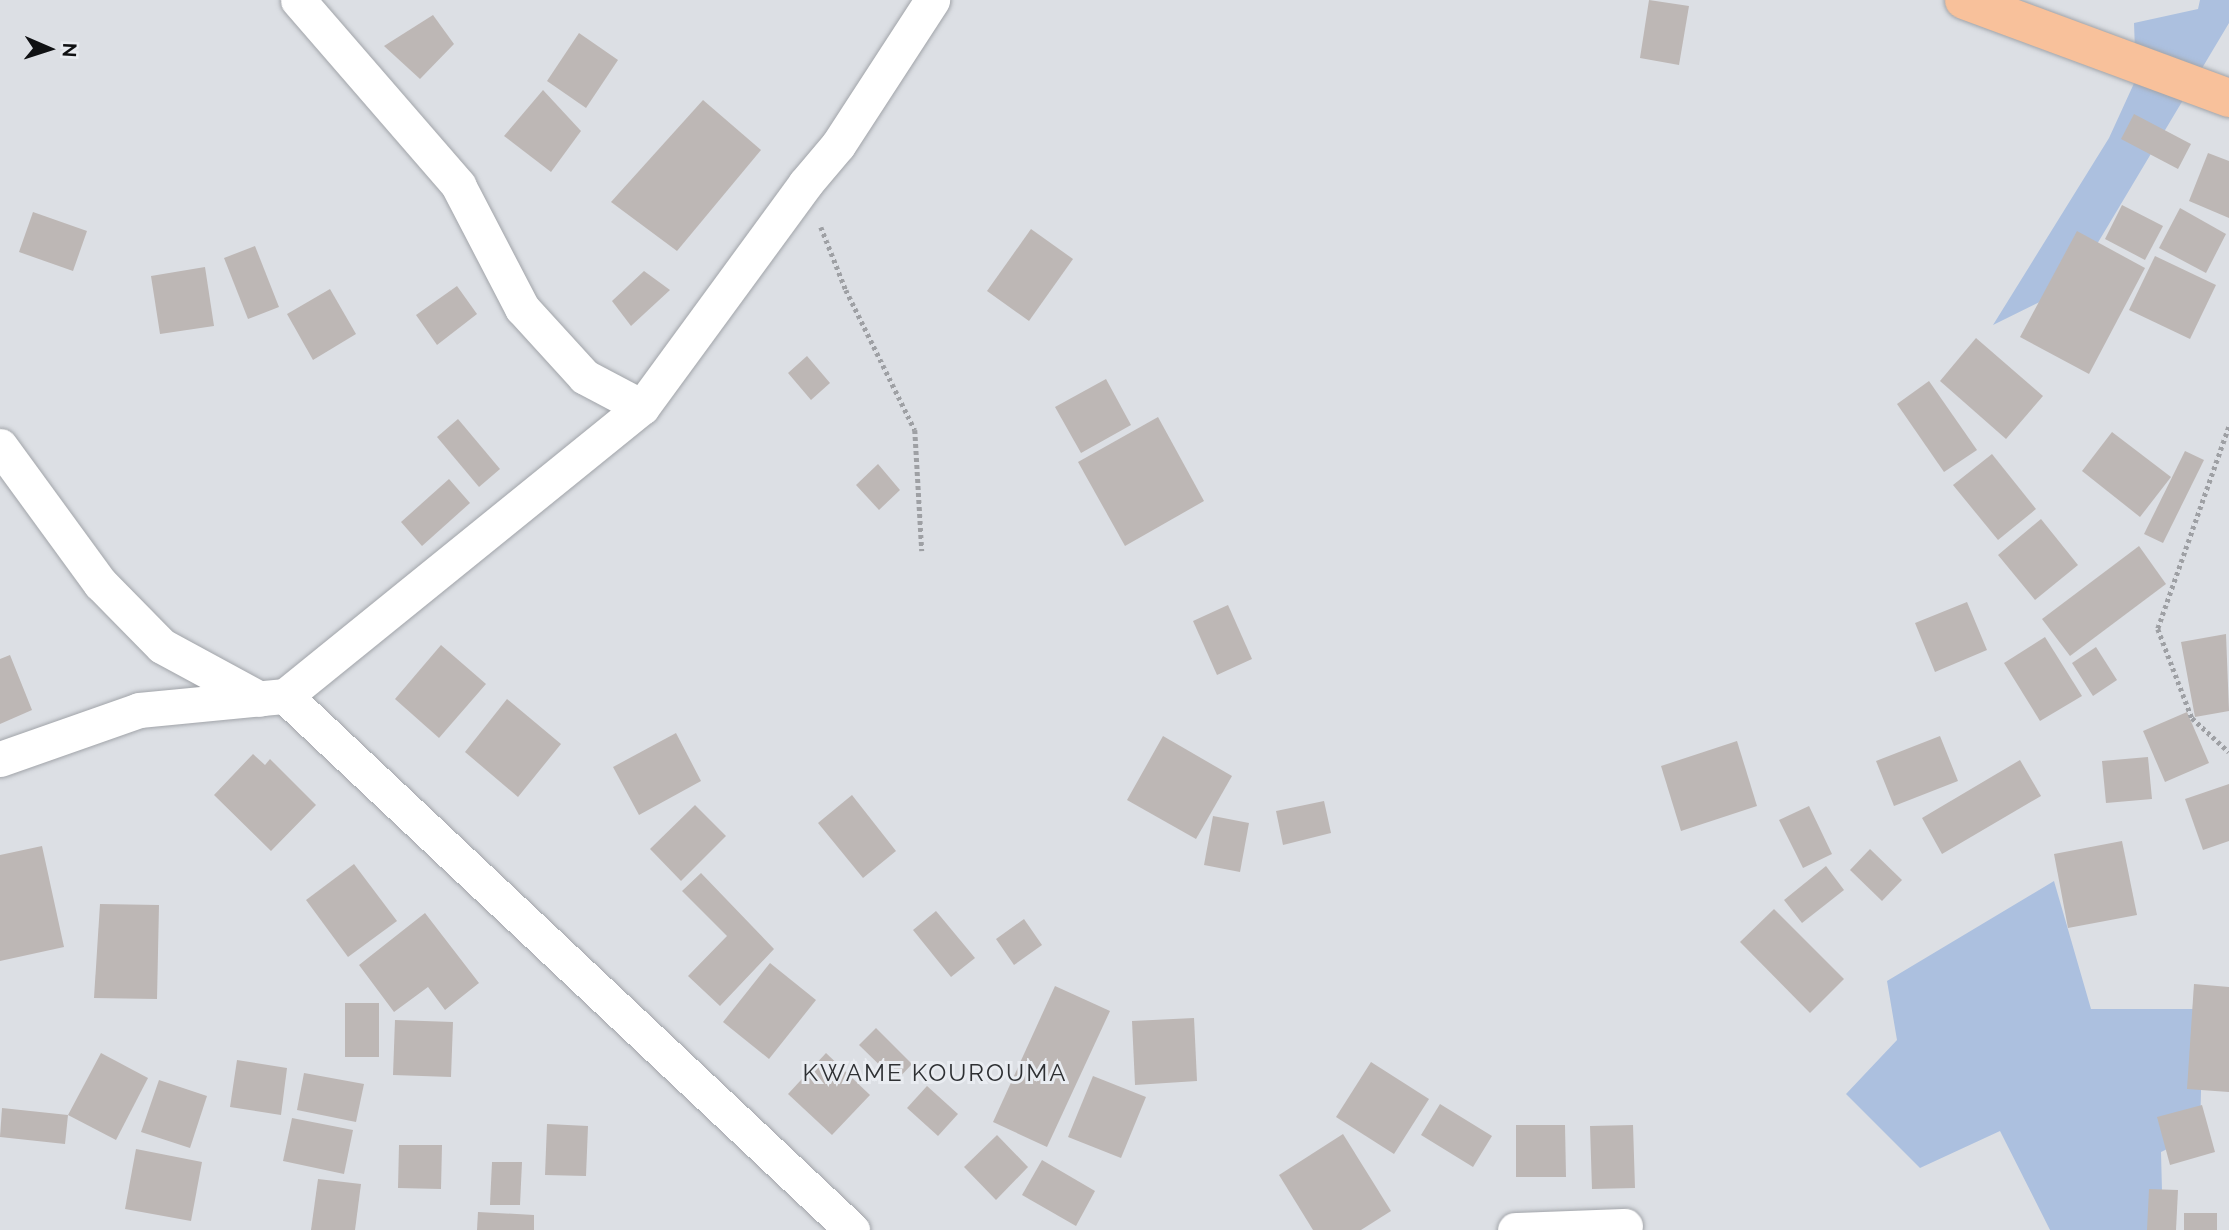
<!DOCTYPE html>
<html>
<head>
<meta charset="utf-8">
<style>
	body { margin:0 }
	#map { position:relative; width:2229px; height:1230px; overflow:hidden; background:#dcdfe4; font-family:Raleway,sans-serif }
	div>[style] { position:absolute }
	.green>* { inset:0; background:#acc0df }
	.building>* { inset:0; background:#bdb7b5 }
	.path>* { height:4.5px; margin-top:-2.25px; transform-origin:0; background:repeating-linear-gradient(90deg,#9ea0a4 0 3.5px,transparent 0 7px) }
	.roads { filter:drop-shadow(0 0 2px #a1a4a9) drop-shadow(0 0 2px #a1a4a9) }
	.street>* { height:35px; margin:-17.5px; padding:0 17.5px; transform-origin:17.5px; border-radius:17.5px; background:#fff }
	.primary>* { height:38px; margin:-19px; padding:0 19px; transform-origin:19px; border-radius:19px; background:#f8c19b }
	span { translate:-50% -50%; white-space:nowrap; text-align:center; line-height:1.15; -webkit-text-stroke:6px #e9ecf1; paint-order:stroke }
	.neighbourhood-label { font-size:24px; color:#2e3033; letter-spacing:2px }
	.north { position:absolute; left:14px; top:14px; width:70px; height:70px; -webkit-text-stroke:5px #e9ecf1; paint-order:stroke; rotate:93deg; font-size:19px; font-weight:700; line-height:28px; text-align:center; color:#101113 }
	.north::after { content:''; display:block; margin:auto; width:24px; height:32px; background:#101113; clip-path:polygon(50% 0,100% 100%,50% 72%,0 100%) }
</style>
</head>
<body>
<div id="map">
	<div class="green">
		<div style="clip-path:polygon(2200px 0,2229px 0,2229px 23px,2072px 286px,1993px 325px,2109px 138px,2136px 79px,2134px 23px,2198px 9px)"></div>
		<div style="clip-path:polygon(2054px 881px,2091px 1009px,2203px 1009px,2200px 1133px,2161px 1152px,2163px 1230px,2050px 1230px,2000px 1131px,1920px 1168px,1846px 1094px,1897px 1040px,1887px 981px)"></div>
	</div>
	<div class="building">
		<div style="clip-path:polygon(1649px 0,1689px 6px,1679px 65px,1640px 58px)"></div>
		<div style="clip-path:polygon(433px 15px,454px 44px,420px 79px,384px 46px)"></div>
		<div style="clip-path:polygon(579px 33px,618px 60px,586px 108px,547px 81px)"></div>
		<div style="clip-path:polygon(543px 90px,581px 131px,551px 172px,504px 136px)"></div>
		<div style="clip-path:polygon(703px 100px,761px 150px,677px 251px,611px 202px)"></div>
		<div style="clip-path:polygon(2134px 114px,2191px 144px,2178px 169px,2121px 139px)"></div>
		<div style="clip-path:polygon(2208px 153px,2229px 161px,2229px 218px,2189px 201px)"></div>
		<div style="clip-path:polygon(2122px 205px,2163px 226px,2145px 260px,2105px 239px)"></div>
		<div style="clip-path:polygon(2180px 208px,2226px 234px,2206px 273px,2159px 248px)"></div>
		<div style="clip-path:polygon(33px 212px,87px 231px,73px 271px,19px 252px)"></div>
		<div style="clip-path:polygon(1031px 229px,1073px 259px,1029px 321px,987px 291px)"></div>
		<div style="clip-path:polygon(2077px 231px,2145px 268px,2089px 374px,2020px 337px)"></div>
		<div style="clip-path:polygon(255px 246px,279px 307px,248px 319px,224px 258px)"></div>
		<div style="clip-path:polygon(2155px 256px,2216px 285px,2190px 339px,2129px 310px)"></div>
		<div style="clip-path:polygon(205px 267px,214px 326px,160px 334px,151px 276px)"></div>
		<div style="clip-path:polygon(644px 271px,670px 290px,631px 326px,612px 301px)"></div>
		<div style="clip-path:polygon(457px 286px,477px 314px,437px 345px,416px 315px)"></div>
		<div style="clip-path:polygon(330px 289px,356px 334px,313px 360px,287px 314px)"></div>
		<div style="clip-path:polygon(1976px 338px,2043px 396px,2006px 439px,1940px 381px)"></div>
		<div style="clip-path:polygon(807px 356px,830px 383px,811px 400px,788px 373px)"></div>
		<div style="clip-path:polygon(1106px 379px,1131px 425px,1081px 453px,1055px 407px)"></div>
		<div style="clip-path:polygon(1929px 381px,1977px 450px,1944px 472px,1897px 404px)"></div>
		<div style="clip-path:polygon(1158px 417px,1204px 501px,1125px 546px,1078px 462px)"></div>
		<div style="clip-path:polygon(458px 419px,500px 469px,479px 487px,437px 437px)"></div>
		<div style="clip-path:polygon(2112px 432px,2171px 477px,2140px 517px,2082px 471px)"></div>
		<div style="clip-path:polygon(2185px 451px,2204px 460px,2163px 543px,2144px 534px)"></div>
		<div style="clip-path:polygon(1992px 454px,2036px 509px,1998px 540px,1953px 485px)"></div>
		<div style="clip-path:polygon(878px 464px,900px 490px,879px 510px,856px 485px)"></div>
		<div style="clip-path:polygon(449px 479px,470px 503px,422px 546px,401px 522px)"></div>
		<div style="clip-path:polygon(2041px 519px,2078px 565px,2035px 600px,1998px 555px)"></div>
		<div style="clip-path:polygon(2139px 546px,2166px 584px,2070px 656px,2042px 619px)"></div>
		<div style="clip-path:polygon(1967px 602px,1987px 650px,1935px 672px,1915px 623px)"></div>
		<div style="clip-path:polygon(1228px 605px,1252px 659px,1217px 675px,1193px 621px)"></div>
		<div style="clip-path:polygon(2226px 634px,2229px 711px,2195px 717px,2181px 642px)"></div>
		<div style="clip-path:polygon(2045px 637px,2082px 696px,2040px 721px,2004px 663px)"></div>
		<div style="clip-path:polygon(441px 645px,486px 684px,439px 738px,395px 699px)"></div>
		<div style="clip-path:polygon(2096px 647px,2117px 680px,2093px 696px,2072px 663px)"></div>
		<div style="clip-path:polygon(10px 655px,32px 710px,0 724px,0 659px)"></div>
		<div style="clip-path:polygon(507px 699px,561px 744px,518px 797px,465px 752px)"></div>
		<div style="clip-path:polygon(2187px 712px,2209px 763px,2165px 782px,2143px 731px)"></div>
		<div style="clip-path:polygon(676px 733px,701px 781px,639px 815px,613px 767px)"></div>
		<div style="clip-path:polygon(1163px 736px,1232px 776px,1196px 839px,1127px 800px)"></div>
		<div style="clip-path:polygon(1940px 736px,1958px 781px,1894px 806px,1876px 761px)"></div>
		<div style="clip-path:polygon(1737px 741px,1757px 806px,1681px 831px,1661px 766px)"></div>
		<div style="clip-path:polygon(253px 754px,265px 765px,270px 759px,316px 805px,271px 851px,214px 795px)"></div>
		<div style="clip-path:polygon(2148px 757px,2152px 799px,2106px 803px,2102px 761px)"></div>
		<div style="clip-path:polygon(2020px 760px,2041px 796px,1942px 854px,1922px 818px)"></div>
		<div style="clip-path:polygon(2229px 784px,2229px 841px,2203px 850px,2185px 799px)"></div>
		<div style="clip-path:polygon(852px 795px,896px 851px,863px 878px,818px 823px)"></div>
		<div style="clip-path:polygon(1324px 801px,1331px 833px,1283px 845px,1276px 811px)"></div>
		<div style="clip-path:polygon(695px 805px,726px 836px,681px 881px,650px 849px)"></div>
		<div style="clip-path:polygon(1809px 806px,1832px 854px,1803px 868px,1779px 820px)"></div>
		<div style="clip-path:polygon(1213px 816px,1249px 823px,1240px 872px,1204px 865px)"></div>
		<div style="clip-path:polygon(2122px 841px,2137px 915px,2068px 928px,2054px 854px)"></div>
		<div style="clip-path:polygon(42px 846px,64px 947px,0 961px,0 855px)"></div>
		<div style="clip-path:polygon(1870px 849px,1902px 880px,1882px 901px,1850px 870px)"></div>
		<div style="clip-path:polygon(354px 864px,397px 921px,348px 957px,306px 900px)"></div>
		<div style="clip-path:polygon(1826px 866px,1844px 890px,1802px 923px,1784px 900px)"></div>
		<div style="clip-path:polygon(701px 873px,774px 949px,720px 1006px,688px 976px,727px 936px,682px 891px)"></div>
		<div style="clip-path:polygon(100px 904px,159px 905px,157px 999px,94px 998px)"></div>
		<div style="clip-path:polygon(1774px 909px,1844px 979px,1810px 1013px,1740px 942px)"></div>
		<div style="clip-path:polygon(936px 911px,975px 958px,951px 977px,913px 930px)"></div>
		<div style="clip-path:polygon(425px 913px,479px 983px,445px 1010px,428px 987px,394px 1012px,359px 965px)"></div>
		<div style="clip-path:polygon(1024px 919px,1042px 945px,1014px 965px,996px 939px)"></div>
		<div style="clip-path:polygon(770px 963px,816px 1000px,769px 1059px,723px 1022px)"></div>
		<div style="clip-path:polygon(2194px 984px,2229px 987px,2229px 1092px,2187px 1089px)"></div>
		<div style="clip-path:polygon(1055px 986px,1110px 1011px,1047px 1147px,993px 1122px)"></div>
		<div style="clip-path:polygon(345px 1003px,379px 1003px,379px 1057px,345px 1057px)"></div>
		<div style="clip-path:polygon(1194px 1018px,1197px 1081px,1135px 1085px,1132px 1021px)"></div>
		<div style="clip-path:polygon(395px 1020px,453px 1022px,451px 1077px,393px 1075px)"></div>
		<div style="clip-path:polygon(876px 1028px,912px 1064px,896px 1081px,859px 1045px)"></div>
		<div style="clip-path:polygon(101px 1053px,148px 1078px,116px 1140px,68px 1115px)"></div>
		<div style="clip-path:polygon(826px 1053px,870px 1095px,832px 1135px,788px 1094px)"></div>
		<div style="clip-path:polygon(237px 1060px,287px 1068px,281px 1115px,230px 1107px)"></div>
		<div style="clip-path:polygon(1371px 1062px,1429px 1099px,1394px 1154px,1336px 1117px)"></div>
		<div style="clip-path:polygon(304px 1073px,364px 1084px,356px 1122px,297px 1110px)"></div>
		<div style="clip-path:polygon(1093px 1076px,1146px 1097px,1121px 1158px,1068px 1137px)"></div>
		<div style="clip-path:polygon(159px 1080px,207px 1096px,190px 1148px,141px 1132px)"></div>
		<div style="clip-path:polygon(927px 1086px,958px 1114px,938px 1136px,907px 1108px)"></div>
		<div style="clip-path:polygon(1440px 1104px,1492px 1136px,1473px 1167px,1421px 1135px)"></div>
		<div style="clip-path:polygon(2202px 1105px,2215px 1152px,2170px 1165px,2157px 1117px)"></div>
		<div style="clip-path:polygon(2px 1108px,68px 1115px,65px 1144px,0 1137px)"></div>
		<div style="clip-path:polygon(292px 1118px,353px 1130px,344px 1174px,283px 1161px)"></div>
		<div style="clip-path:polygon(547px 1124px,588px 1126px,586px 1176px,545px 1175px)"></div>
		<div style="clip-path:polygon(1516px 1125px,1565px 1125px,1566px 1177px,1516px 1177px)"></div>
		<div style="clip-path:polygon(1633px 1125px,1635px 1188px,1592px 1189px,1590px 1126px)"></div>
		<div style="clip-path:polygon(1343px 1134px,1391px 1211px,1361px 1230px,1313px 1230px,1279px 1175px)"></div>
		<div style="clip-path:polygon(997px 1135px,1028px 1167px,996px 1200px,964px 1167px)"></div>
		<div style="clip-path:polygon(399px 1145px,442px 1145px,441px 1189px,398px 1188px)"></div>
		<div style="clip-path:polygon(136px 1149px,202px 1162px,191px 1221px,125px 1209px)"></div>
		<div style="clip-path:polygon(1042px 1160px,1095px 1191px,1076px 1226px,1022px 1195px)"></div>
		<div style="clip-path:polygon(492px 1162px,522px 1162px,520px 1205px,490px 1205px)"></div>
		<div style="clip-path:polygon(318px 1179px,361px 1184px,355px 1230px,311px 1230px)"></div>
		<div style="clip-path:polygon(2149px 1189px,2178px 1190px,2176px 1230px,2147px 1230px)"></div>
		<div style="clip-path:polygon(478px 1212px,534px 1215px,534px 1230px,477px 1230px)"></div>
		<div style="clip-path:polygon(2184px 1213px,2217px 1213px,2217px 1230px,2184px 1230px)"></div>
	</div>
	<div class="path">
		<div style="left:821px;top:227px;width:68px;rotate:68.4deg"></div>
		<div style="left:846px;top:290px;width:156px;rotate:63.8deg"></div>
		<div style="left:915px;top:430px;width:121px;rotate:86.7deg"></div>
		<div style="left:2229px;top:427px;width:214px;rotate:109.4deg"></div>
		<div style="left:2158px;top:629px;width:95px;rotate:69.1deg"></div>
		<div style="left:2192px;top:718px;width:50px;rotate:42.6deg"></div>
	</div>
	<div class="roads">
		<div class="street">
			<div style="left:298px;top:0;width:245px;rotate:49.1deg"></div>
			<div style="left:458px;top:185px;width:139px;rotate:62.5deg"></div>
			<div style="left:522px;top:308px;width:93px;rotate:47.6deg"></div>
			<div style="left:585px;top:377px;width:64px;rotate:27.8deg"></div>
			<div style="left:0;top:446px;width:170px;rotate:53.9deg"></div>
			<div style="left:100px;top:583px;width:88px;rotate:45.5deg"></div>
			<div style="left:162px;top:646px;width:111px;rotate:28.4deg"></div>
			<div style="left:285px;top:696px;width:779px;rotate:43.28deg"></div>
			<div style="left:0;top:759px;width:147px;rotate:-19.4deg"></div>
			<div style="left:139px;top:710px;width:147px;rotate:-5.5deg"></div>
			<div style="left:285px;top:696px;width:459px;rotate:-39deg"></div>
			<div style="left:642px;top:407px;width:276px;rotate:-53.8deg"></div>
			<div style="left:805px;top:184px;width:51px;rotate:-49.8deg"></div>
			<div style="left:838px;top:145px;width:173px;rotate:-57deg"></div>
			<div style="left:1515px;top:1230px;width:110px;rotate:-2.1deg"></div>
		</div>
		<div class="primary">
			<div style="left:1964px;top:0;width:283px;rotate:20.3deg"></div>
		</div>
	</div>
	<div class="neighbourhood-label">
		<span style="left:935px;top:1073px">KWAME KOUROUMA</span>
	</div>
	<div class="north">N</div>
</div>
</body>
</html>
